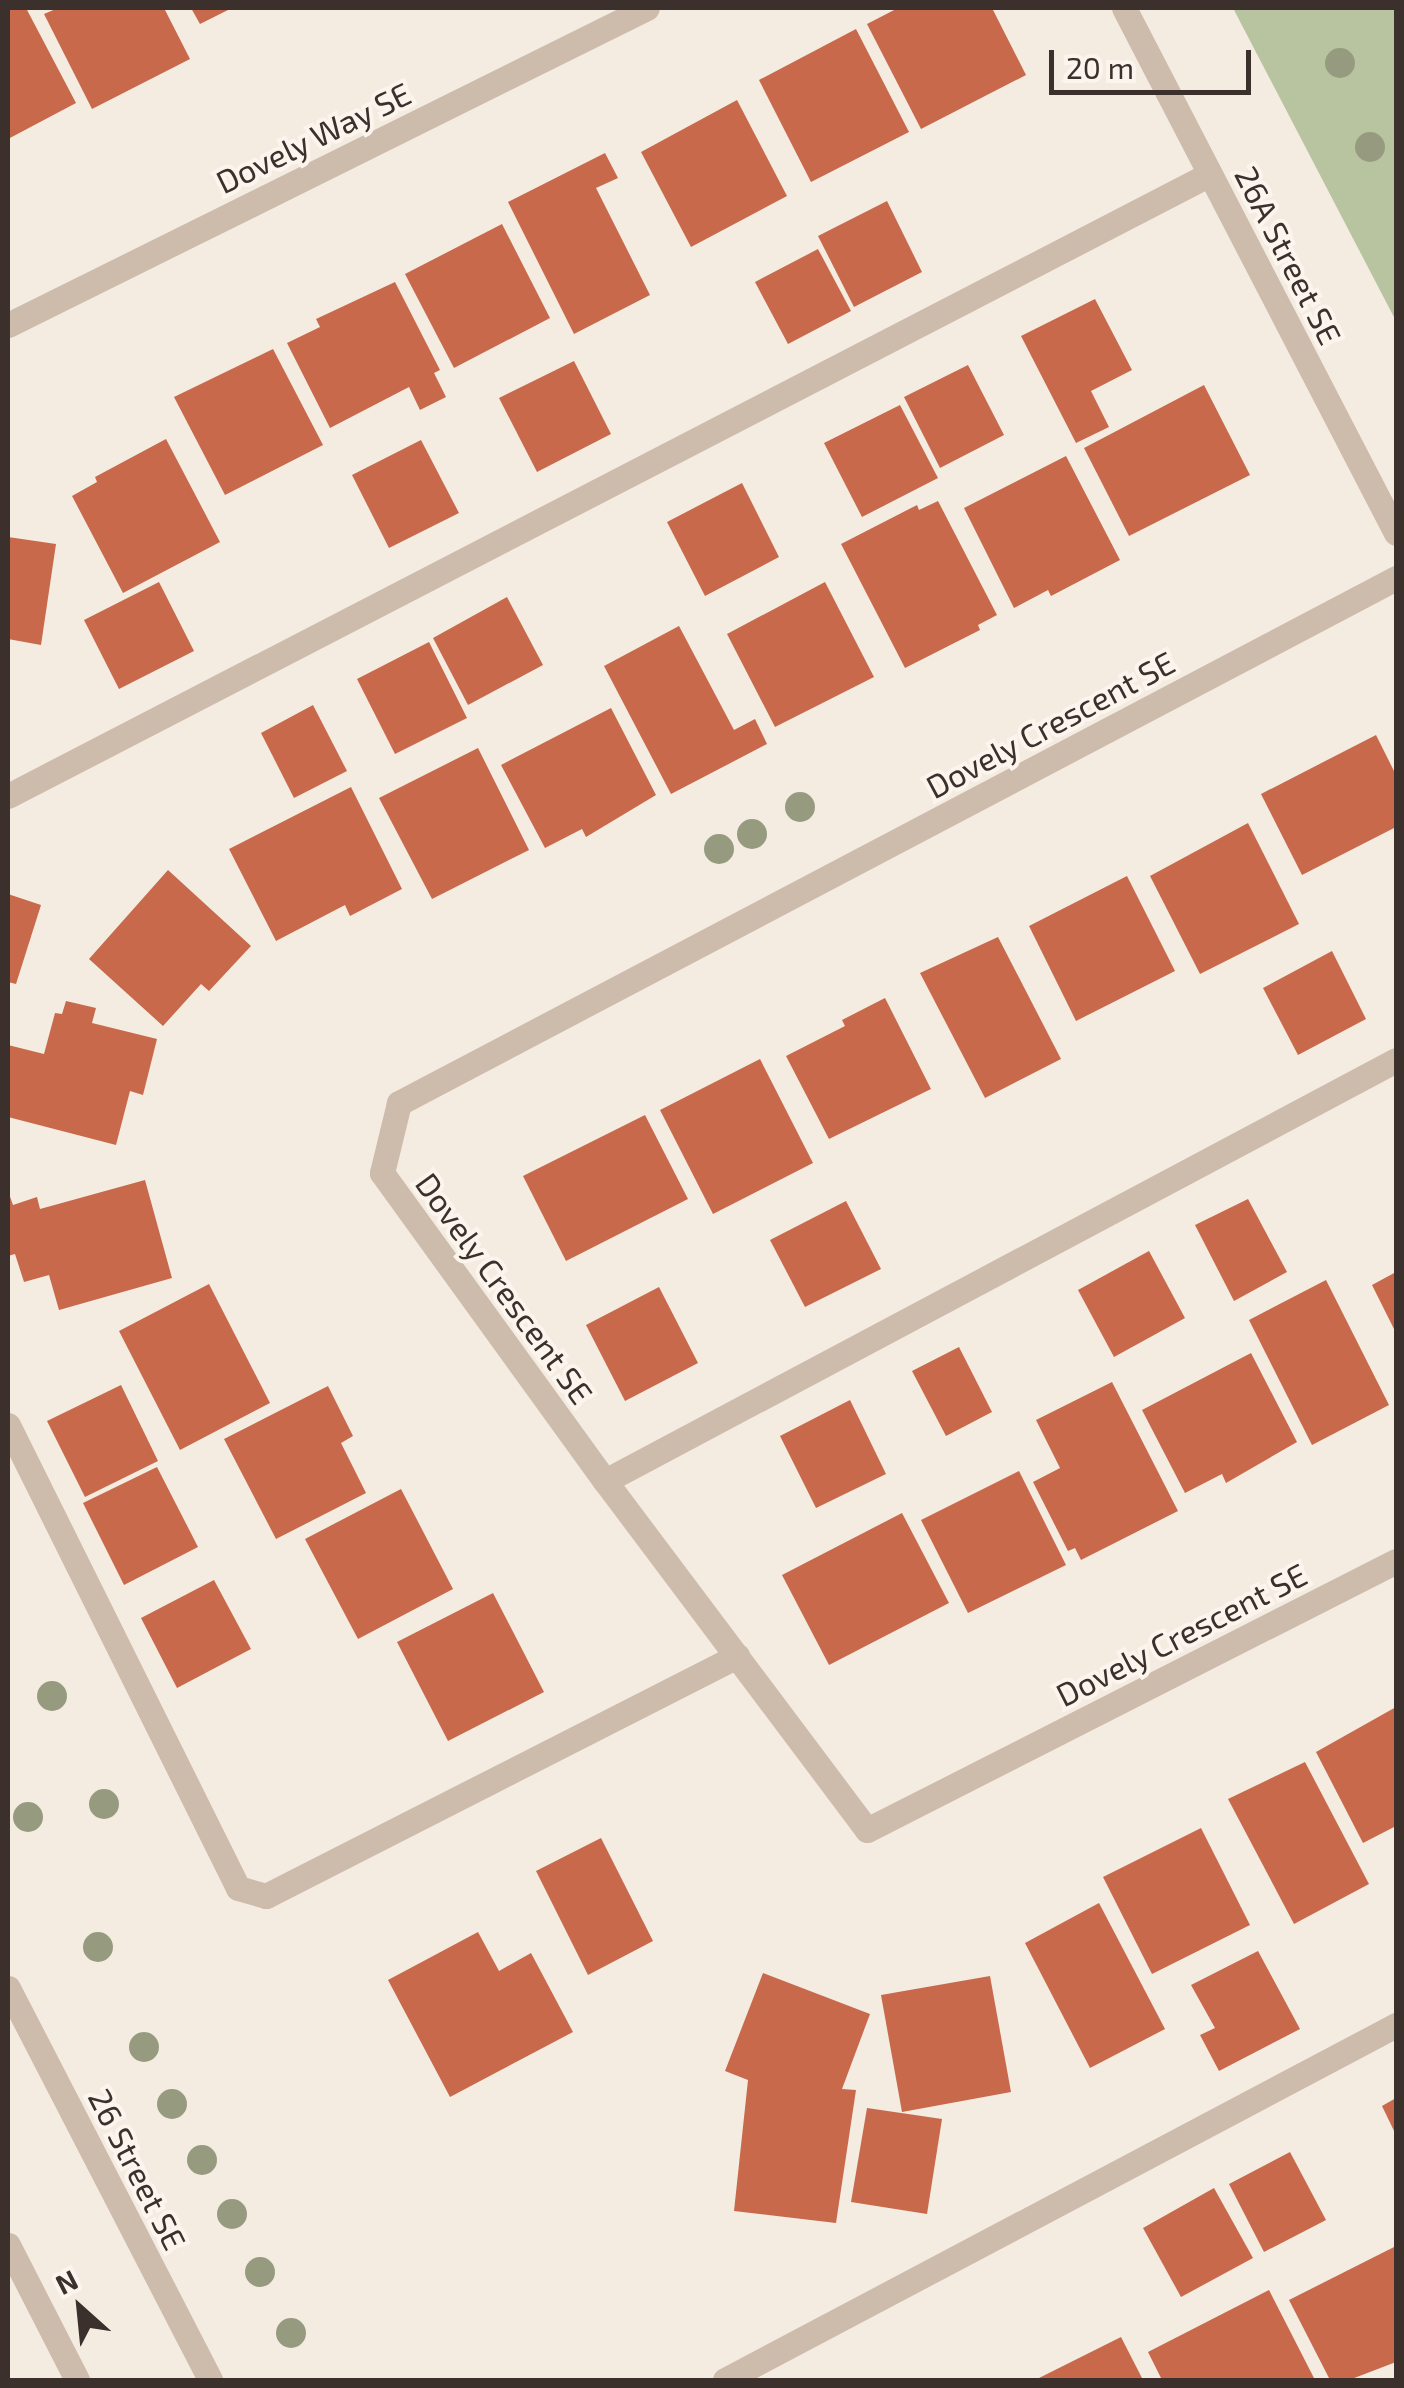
<!DOCTYPE html>
<html>
<head>
<meta charset="utf-8">
<style>
	body { margin:0 }
	#map { position:relative; width:1404px; height:2388px; overflow:hidden; background:#f4ebe1; font-family:"Exo 2",sans-serif }
	div>[style] { position:absolute }
	.green>* { inset:0; background:#b8c4a0 }
	.building>* { inset:0; background:#c8694b }
	.minor>* { height:25px; margin:-12.5px; padding:0 12.5px; transform-origin:12.5px; border-radius:12.5px; background:#cdbbac }
	.trees>* { width:30px; height:30px; margin:-15px; border-radius:50%; background:#969b7f }
	span { translate:-50% -50%; white-space:nowrap; text-align:center; line-height:1.15; -webkit-text-stroke:8px #fbf5ee; paint-order:stroke }
	.street-label { font-size:32px; color:#3b302b }
	.frame { position:absolute; inset:0; border:10px solid #3b302b; pointer-events:none }
	.north { position:absolute; left:30px; top:2258px; width:100px; height:100px; -webkit-text-stroke:8px #fbf5ee; paint-order:stroke; rotate:333deg; font-size:28px; font-weight:700; line-height:40px; text-align:center; color:#3b302b }
	.north::after { content:''; display:block; margin:auto; width:35px; height:45px; background:#3b302b; clip-path:polygon(50% 0,100% 100%,50% 72%,0 100%) }
	.scale { position:absolute; left:1049px; top:50px; width:202px; height:45px; box-sizing:border-box; border:5px solid #3b302b; border-top:0; padding-left:12px; font-size:30px; line-height:35px; white-space:nowrap; color:#3b302b; -webkit-text-stroke:8px #fbf5ee; paint-order:stroke }
</style>
</head>
<body>
<div id="map">
	<div class="green">
		<div style="clip-path:polygon(1233px 8px,1396px 8px,1396px 321px)"></div>
	</div>
	<div class="building">
		<div style="clip-path:polygon(8px 8px,26px 8px,76px 103px,8px 139px)"></div>
		<div style="clip-path:polygon(58px 8px,164px 8px,190px 59px,92px 109px,44px 14px)"></div>
		<div style="clip-path:polygon(191px 8px,232px 8px,200px 24px)"></div>
		<div style="clip-path:polygon(898px 8px,992px 8px,1026px 75px,921px 129px,867px 24px)"></div>
		<div style="clip-path:polygon(856px 29px,909px 132px,811px 182px,759px 80px)"></div>
		<div style="clip-path:polygon(737px 100px,787px 196px,691px 247px,641px 152px)"></div>
		<div style="clip-path:polygon(605px 153px,618px 178px,596px 188px,650px 295px,574px 334px,508px 202px)"></div>
		<div style="clip-path:polygon(887px 201px,922px 272px,854px 307px,818px 236px)"></div>
		<div style="clip-path:polygon(502px 224px,550px 318px,454px 368px,405px 274px)"></div>
		<div style="clip-path:polygon(818px 249px,851px 311px,788px 344px,755px 282px)"></div>
		<div style="clip-path:polygon(395px 282px,440px 370px,434px 373px,446px 397px,420px 410px,409px 387px,330px 428px,287px 343px,320px 327px,316px 319px)"></div>
		<div style="clip-path:polygon(1095px 299px,1132px 370px,1091px 391px,1109px 427px,1076px 443px,1021px 336px)"></div>
		<div style="clip-path:polygon(273px 349px,323px 445px,225px 495px,174px 397px)"></div>
		<div style="clip-path:polygon(574px 361px,611px 434px,537px 472px,499px 398px)"></div>
		<div style="clip-path:polygon(968px 365px,1004px 435px,940px 468px,904px 397px)"></div>
		<div style="clip-path:polygon(1204px 385px,1250px 475px,1129px 536px,1084px 448px)"></div>
		<div style="clip-path:polygon(900px 405px,938px 478px,862px 517px,824px 443px)"></div>
		<div style="clip-path:polygon(166px 439px,220px 542px,123px 593px,72px 496px,97px 482px,95px 477px)"></div>
		<div style="clip-path:polygon(421px 440px,459px 513px,389px 548px,352px 475px)"></div>
		<div style="clip-path:polygon(1066px 456px,1120px 560px,1051px 596px,1048px 590px,1014px 608px,964px 508px)"></div>
		<div style="clip-path:polygon(742px 483px,779px 557px,705px 596px,667px 522px)"></div>
		<div style="clip-path:polygon(938px 501px,997px 615px,978px 625px,980px 630px,905px 668px,841px 544px,917px 505px,919px 510px)"></div>
		<div style="clip-path:polygon(8px 537px,56px 544px,41px 645px,8px 639px)"></div>
		<div style="clip-path:polygon(159px 582px,194px 651px,119px 689px,84px 620px)"></div>
		<div style="clip-path:polygon(825px 582px,874px 677px,775px 727px,727px 634px)"></div>
		<div style="clip-path:polygon(507px 597px,543px 665px,468px 705px,433px 638px)"></div>
		<div style="clip-path:polygon(679px 626px,734px 730px,755px 719px,767px 744px,671px 794px,604px 666px)"></div>
		<div style="clip-path:polygon(429px 642px,467px 718px,395px 754px,357px 679px)"></div>
		<div style="clip-path:polygon(313px 705px,347px 771px,294px 798px,261px 733px)"></div>
		<div style="clip-path:polygon(611px 708px,656px 795px,586px 837px,582px 829px,545px 848px,501px 765px)"></div>
		<div style="clip-path:polygon(1376px 735px,1396px 775px,1396px 827px,1302px 875px,1261px 794px)"></div>
		<div style="clip-path:polygon(478px 748px,529px 850px,432px 899px,379px 798px)"></div>
		<div style="clip-path:polygon(351px 787px,402px 889px,350px 916px,345px 905px,276px 941px,229px 849px)"></div>
		<div style="clip-path:polygon(1248px 823px,1299px 924px,1200px 974px,1150px 876px)"></div>
		<div style="clip-path:polygon(168px 870px,251px 946px,209px 991px,201px 984px,163px 1026px,89px 959px)"></div>
		<div style="clip-path:polygon(1127px 876px,1175px 971px,1076px 1021px,1029px 926px)"></div>
		<div style="clip-path:polygon(8px 894px,41px 905px,16px 984px,8px 982px)"></div>
		<div style="clip-path:polygon(998px 937px,1061px 1059px,985px 1098px,920px 973px)"></div>
		<div style="clip-path:polygon(1332px 951px,1366px 1019px,1298px 1055px,1263px 988px)"></div>
		<div style="clip-path:polygon(885px 998px,931px 1089px,829px 1139px,786px 1056px,845px 1026px,842px 1020px)"></div>
		<div style="clip-path:polygon(66px 1001px,96px 1008px,92px 1023px,157px 1039px,143px 1095px,130px 1091px,116px 1145px,8px 1117px,8px 1045px,44px 1054px,55px 1013px,62px 1014px)"></div>
		<div style="clip-path:polygon(760px 1059px,813px 1163px,713px 1214px,660px 1110px)"></div>
		<div style="clip-path:polygon(645px 1115px,688px 1199px,566px 1261px,523px 1176px)"></div>
		<div style="clip-path:polygon(145px 1180px,172px 1278px,59px 1310px,49px 1275px,24px 1282px,15px 1254px,8px 1256px,8px 1191px,13px 1205px,37px 1197px,40px 1209px)"></div>
		<div style="clip-path:polygon(1248px 1199px,1287px 1272px,1234px 1301px,1195px 1225px)"></div>
		<div style="clip-path:polygon(846px 1201px,881px 1269px,805px 1307px,770px 1240px)"></div>
		<div style="clip-path:polygon(1149px 1251px,1185px 1318px,1114px 1357px,1078px 1290px)"></div>
		<div style="clip-path:polygon(1396px 1272px,1396px 1333px,1372px 1285px)"></div>
		<div style="clip-path:polygon(1326px 1280px,1389px 1405px,1312px 1445px,1249px 1320px)"></div>
		<div style="clip-path:polygon(209px 1284px,270px 1403px,180px 1450px,119px 1331px)"></div>
		<div style="clip-path:polygon(659px 1287px,698px 1363px,625px 1401px,586px 1325px)"></div>
		<div style="clip-path:polygon(959px 1347px,992px 1412px,946px 1436px,912px 1371px)"></div>
		<div style="clip-path:polygon(1251px 1353px,1297px 1442px,1226px 1483px,1222px 1474px,1185px 1493px,1142px 1410px)"></div>
		<div style="clip-path:polygon(1112px 1382px,1178px 1511px,1081px 1560px,1075px 1548px,1068px 1551px,1033px 1482px,1060px 1468px,1036px 1420px)"></div>
		<div style="clip-path:polygon(121px 1385px,158px 1461px,85px 1497px,47px 1421px)"></div>
		<div style="clip-path:polygon(328px 1386px,353px 1436px,341px 1443px,366px 1493px,276px 1539px,224px 1439px)"></div>
		<div style="clip-path:polygon(850px 1400px,886px 1474px,816px 1508px,780px 1436px)"></div>
		<div style="clip-path:polygon(157px 1467px,198px 1547px,124px 1585px,83px 1503px)"></div>
		<div style="clip-path:polygon(1019px 1471px,1066px 1565px,968px 1613px,921px 1520px)"></div>
		<div style="clip-path:polygon(401px 1489px,453px 1589px,358px 1639px,305px 1539px)"></div>
		<div style="clip-path:polygon(902px 1513px,949px 1603px,829px 1665px,782px 1575px)"></div>
		<div style="clip-path:polygon(214px 1580px,251px 1649px,177px 1688px,141px 1618px)"></div>
		<div style="clip-path:polygon(493px 1593px,544px 1692px,448px 1741px,397px 1642px)"></div>
		<div style="clip-path:polygon(1396px 1707px,1396px 1826px,1363px 1843px,1316px 1752px)"></div>
		<div style="clip-path:polygon(1305px 1762px,1369px 1884px,1294px 1924px,1228px 1799px)"></div>
		<div style="clip-path:polygon(1201px 1828px,1250px 1925px,1152px 1974px,1103px 1877px)"></div>
		<div style="clip-path:polygon(601px 1838px,653px 1941px,588px 1975px,536px 1871px)"></div>
		<div style="clip-path:polygon(1099px 1903px,1165px 2029px,1090px 2068px,1025px 1943px)"></div>
		<div style="clip-path:polygon(478px 1932px,499px 1971px,531px 1953px,573px 2032px,450px 2097px,388px 1980px)"></div>
		<div style="clip-path:polygon(1258px 1951px,1300px 2029px,1219px 2071px,1200px 2035px,1215px 2028px,1191px 1985px)"></div>
		<div style="clip-path:polygon(763px 1973px,870px 2014px,842px 2089px,856px 2090px,836px 2223px,734px 2211px,748px 2080px,725px 2071px)"></div>
		<div style="clip-path:polygon(990px 1976px,1011px 2092px,902px 2112px,881px 1995px)"></div>
		<div style="clip-path:polygon(1396px 2098px,1396px 2135px,1382px 2106px)"></div>
		<div style="clip-path:polygon(867px 2108px,942px 2119px,927px 2214px,851px 2202px)"></div>
		<div style="clip-path:polygon(1290px 2152px,1326px 2220px,1264px 2252px,1229px 2184px)"></div>
		<div style="clip-path:polygon(1214px 2188px,1253px 2258px,1181px 2297px,1143px 2228px)"></div>
		<div style="clip-path:polygon(1396px 2246px,1396px 2362px,1349px 2380px,1330px 2380px,1289px 2300px)"></div>
		<div style="clip-path:polygon(1269px 2290px,1315px 2380px,1162px 2380px,1148px 2352px)"></div>
		<div style="clip-path:polygon(1121px 2337px,1143px 2380px,1035px 2380px)"></div>
	</div>
	<div class="minor">
		<div style="left:1124px;top:8px;width:591px;rotate:62.61deg"></div>
		<div style="left:8px;top:325px;width:713px;rotate:-26.39deg"></div>
		<div style="left:1396px;top:578px;width:1127px;rotate:152.23deg"></div>
		<div style="left:399px;top:1103px;width:72px;rotate:103.7deg"></div>
		<div style="left:382px;top:1173px;width:380px;rotate:54.1deg"></div>
		<div style="left:605px;top:1481px;width:436px;rotate:53.1deg"></div>
		<div style="left:867px;top:1830px;width:593px;rotate:-26.95deg"></div>
		<div style="left:8px;top:796px;width:1353px;rotate:-27.36deg"></div>
		<div style="left:8px;top:1425px;width:517px;rotate:63.58deg"></div>
		<div style="left:238px;top:1888px;width:29px;rotate:16deg"></div>
		<div style="left:266px;top:1896px;width:529px;rotate:-27deg"></div>
		<div style="left:605px;top:1481px;width:896px;rotate:-28.02deg"></div>
		<div style="left:8px;top:1988px;width:441px;rotate:62.7deg"></div>
		<div style="left:8px;top:2245px;width:152px;rotate:62.9deg"></div>
		<div style="left:725px;top:2380px;width:759px;rotate:-27.88deg"></div>
	</div>
	<div class="trees">
		<div style="left:1340px;top:63px"></div>
		<div style="left:1370px;top:147px"></div>
		<div style="left:800px;top:807px"></div>
		<div style="left:752px;top:834px"></div>
		<div style="left:719px;top:849px"></div>
		<div style="left:52px;top:1696px"></div>
		<div style="left:104px;top:1804px"></div>
		<div style="left:28px;top:1817px"></div>
		<div style="left:98px;top:1947px"></div>
		<div style="left:144px;top:2047px"></div>
		<div style="left:172px;top:2104px"></div>
		<div style="left:202px;top:2160px"></div>
		<div style="left:232px;top:2214px"></div>
		<div style="left:260px;top:2272px"></div>
		<div style="left:291px;top:2333px"></div>
	</div>
	<div class="street-label">
		<span style="left:313px;top:137px;rotate:-26deg">Dovely Way SE</span>
		<span style="left:1289px;top:255px;rotate:63deg">26A Street SE</span>
		<span style="left:1050px;top:724px;rotate:-28deg">Dovely Crescent SE</span>
		<span style="left:505px;top:1288px;rotate:54deg">Dovely Crescent SE</span>
		<span style="left:1181px;top:1634px;rotate:-27deg">Dovely Crescent SE</span>
		<span style="left:138px;top:2169px;rotate:63deg">26 Street SE</span>
	</div>
	<div class="frame"></div>
	<div class="north">N</div>
	<div class="scale">20 m</div>
</div>
</body>
</html>
